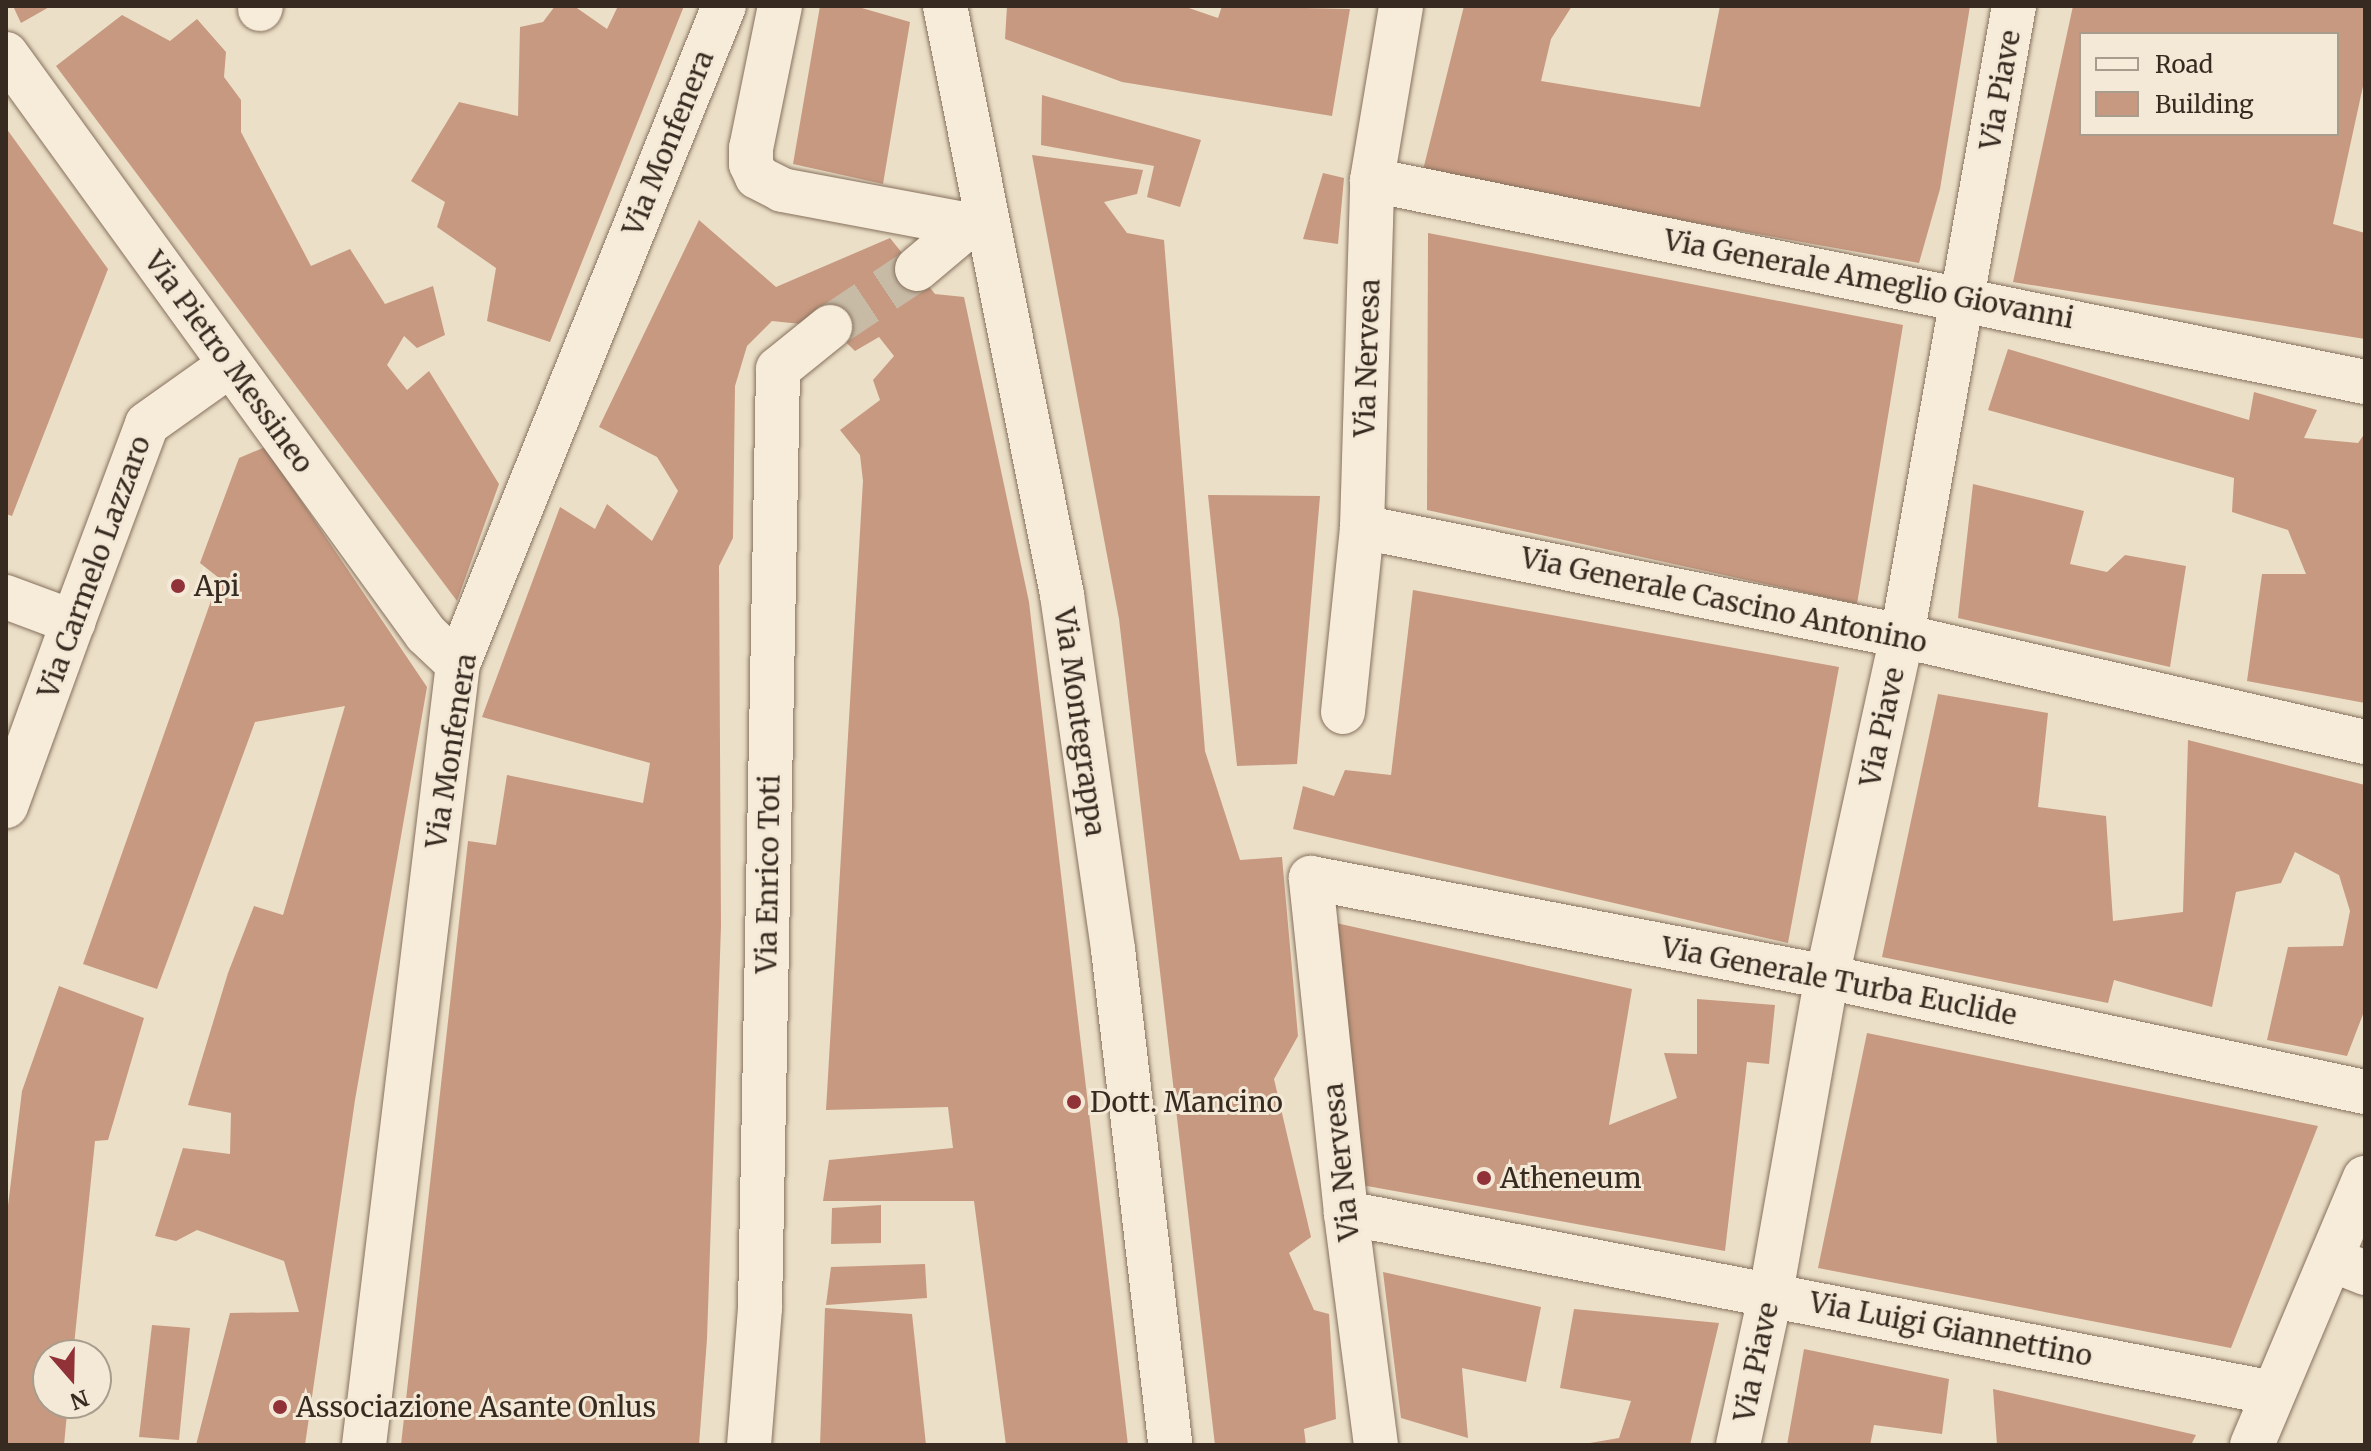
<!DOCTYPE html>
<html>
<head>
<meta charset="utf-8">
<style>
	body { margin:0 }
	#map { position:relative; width:2371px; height:1451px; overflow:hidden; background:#ebdfc7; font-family:Merriweather,serif }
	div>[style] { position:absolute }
	.building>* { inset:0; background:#c79980 }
	.minor-tunnel>* { height:44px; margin-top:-22px; transform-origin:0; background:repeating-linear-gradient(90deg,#c7bba6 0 44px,transparent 0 66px) }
	.roads { filter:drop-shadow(0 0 2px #86715e) drop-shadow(0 0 2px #86715e) }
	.minor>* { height:44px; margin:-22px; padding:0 22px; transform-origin:22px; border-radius:22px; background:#f7ecda }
	.tertiary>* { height:44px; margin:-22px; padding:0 22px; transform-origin:22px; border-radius:22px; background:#f7ecda }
	.secondary>* { height:44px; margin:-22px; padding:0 22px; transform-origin:22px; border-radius:22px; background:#f7ecda }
	.dots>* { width:22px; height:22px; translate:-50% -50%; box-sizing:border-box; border:4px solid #f3e9d6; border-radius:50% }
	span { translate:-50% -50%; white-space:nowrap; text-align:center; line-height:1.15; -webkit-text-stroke:6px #f3e9d6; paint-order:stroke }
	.street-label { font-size:28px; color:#372a20 }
	.poi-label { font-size:28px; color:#372a20 }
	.left { translate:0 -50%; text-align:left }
	.frame { position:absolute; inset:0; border:8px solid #372a20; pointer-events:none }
	.legend { position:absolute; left:2079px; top:32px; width:260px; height:104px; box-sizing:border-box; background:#f3e9d6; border:2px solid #a89d8d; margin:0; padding:10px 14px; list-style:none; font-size:24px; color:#372a20 }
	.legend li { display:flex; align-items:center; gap:16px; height:40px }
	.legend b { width:40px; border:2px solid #a89d8d }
	.north { position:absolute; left:32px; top:1339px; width:80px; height:80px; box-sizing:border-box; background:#f3e9d6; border:2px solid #a89d8d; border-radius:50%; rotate:160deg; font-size:22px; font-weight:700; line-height:32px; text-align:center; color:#372a20 }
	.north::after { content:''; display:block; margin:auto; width:28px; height:36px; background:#913238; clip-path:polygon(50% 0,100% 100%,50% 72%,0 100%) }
</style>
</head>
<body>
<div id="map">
	<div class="building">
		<div style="clip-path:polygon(13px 6px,51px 6px,21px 23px)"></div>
		<div style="clip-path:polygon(555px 6px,574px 6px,607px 29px,618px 6px,684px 6px,550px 342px,487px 321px,496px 268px,437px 227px,445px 202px,411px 181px,459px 102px,518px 116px,520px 27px,543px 22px)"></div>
		<div style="clip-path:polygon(820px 6px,855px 6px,910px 22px,883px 184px,793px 164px)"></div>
		<div style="clip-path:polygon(1007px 6px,1183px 6px,1218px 18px,1222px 6px,1350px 9px,1332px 116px,1122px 82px,1005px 39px)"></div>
		<div style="clip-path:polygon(1464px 6px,1572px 6px,1551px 39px,1541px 81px,1700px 107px,1720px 6px,1970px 6px,1940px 189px,1919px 263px,1422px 174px)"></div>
		<div style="clip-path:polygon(evenodd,2073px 6px,2365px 6px,2365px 77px,2333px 224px,2365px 233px,2365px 339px,2013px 282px,2073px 6px,2081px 34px,2337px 34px,2337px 134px,2081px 134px,2081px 34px)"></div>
		<div style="clip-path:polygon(122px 15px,170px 41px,197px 19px,226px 52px,224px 77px,241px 100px,241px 132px,311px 266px,350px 249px,385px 304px,433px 286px,445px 335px,417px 348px,404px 336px,387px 365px,407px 390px,429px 371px,499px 484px,457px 601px,56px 66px)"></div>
		<div style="clip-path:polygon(1042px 95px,1201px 140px,1180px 207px,1147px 197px,1154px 166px,1041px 145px)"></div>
		<div style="clip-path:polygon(6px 128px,108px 269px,12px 516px,6px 514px)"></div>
		<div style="clip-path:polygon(1032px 155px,1143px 170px,1137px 194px,1104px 202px,1127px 233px,1164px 240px,1205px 751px,1240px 860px,1282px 857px,1298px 1036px,1274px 1079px,1311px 1237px,1289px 1253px,1314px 1310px,1329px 1314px,1336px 1419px,1304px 1429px,1306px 1445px,1215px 1445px,1119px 619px)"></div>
		<div style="clip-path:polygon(1323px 173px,1344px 178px,1338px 244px,1303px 239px)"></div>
		<div style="clip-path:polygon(699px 220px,776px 287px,890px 238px,935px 294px,964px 297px,1029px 602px,1128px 1445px,1006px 1445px,974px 1201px,823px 1201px,829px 1160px,953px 1148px,948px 1107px,826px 1110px,863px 481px,860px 455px,840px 430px,880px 400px,873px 380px,894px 356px,879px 337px,855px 351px,830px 327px,772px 321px,747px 346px,735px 386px,733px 538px,719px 566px,721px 926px,707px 1339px,699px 1445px,401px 1445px,468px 841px,496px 845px,507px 775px,643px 803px,650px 763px,482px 717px,560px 507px,595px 529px,607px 504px,652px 541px,678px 491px,657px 457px,599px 427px)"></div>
		<div style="clip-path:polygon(1428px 233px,1903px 325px,1857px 604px,1427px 510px)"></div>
		<div style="clip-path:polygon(2008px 349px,2249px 420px,2254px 392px,2317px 410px,2304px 438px,2358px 443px,2365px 433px,2365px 703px,2247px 681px,2262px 574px,2306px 574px,2288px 530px,2232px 512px,2234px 478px,1988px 410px)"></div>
		<div style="clip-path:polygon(265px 447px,427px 687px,355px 1100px,305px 1445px,196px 1445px,230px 1313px,299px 1312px,284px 1261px,197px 1230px,176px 1241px,155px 1236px,183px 1148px,230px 1154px,231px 1113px,188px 1105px,228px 973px,254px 906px,283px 915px,345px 706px,255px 722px,157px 989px,83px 964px,219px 578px,200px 563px,239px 458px)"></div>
		<div style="clip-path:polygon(1973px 484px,2084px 511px,2070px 564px,2107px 572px,2125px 555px,2186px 566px,2170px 667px,1958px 618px)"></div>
		<div style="clip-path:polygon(1208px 495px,1320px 496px,1297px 764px,1237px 766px)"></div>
		<div style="clip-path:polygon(1413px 590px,1839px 667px,1788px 943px,1293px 829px,1303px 786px,1334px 796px,1345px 770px,1391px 775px)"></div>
		<div style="clip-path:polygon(1938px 694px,2048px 713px,2038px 807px,2106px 816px,2113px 921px,2183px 912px,2188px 740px,2365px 785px,2365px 1009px,2347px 1056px,2267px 1040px,2288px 947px,2343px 946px,2350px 911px,2339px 875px,2295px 852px,2281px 883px,2236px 892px,2212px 1007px,2114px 980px,2108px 1003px,1882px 957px)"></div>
		<div style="clip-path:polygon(1327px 921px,1632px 989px,1609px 1125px,1677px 1098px,1664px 1053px,1697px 1054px,1697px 999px,1775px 1005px,1769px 1064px,1747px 1062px,1725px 1251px,1356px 1184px)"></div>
		<div style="clip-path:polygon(59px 986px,144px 1018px,108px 1140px,95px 1141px,73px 1355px,48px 1355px,48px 1403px,68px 1403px,64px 1445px,6px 1445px,6px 1222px,22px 1091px)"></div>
		<div style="clip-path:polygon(1867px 1033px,2318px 1126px,2231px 1348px,1818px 1268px)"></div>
		<div style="clip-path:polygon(881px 1205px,881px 1243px,831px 1244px,832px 1208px)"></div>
		<div style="clip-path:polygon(925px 1264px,927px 1298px,826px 1305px,831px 1267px)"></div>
		<div style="clip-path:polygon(1383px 1272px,1541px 1307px,1526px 1382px,1462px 1368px,1468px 1438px,1401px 1418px)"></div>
		<div style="clip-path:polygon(825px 1308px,912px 1314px,926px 1445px,820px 1445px)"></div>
		<div style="clip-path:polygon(1574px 1309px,1719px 1323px,1690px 1445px,1578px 1445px,1619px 1438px,1631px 1401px,1560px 1388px)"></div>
		<div style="clip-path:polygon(152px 1325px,190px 1328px,179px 1440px,139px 1437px)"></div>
		<div style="clip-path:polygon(1804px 1349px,1949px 1379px,1942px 1434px,1874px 1425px,1870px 1445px,1787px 1445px)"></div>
		<div style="clip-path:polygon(1993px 1389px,2196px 1435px,2191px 1445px,1997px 1445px)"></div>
	</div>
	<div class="minor-tunnel">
		<div style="left:830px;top:327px;width:105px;rotate:-33.7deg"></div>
	</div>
	<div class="roads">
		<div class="minor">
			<div style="left:780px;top:6px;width:145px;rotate:101.5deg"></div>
			<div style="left:751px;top:148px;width:16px;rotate:90deg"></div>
			<div style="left:751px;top:164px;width:14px;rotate:65deg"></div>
			<div style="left:757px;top:177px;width:28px;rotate:27deg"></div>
			<div style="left:782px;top:190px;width:190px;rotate:10.6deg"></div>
			<div style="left:260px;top:9px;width:3px;rotate:-72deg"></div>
			<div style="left:6px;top:54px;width:716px;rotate:54.09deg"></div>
			<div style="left:426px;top:634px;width:44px;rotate:43.2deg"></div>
			<div style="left:1372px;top:180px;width:1013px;rotate:11.5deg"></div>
			<div style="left:917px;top:269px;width:68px;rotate:-40.2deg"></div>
			<div style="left:969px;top:225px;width:17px;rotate:-24deg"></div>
			<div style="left:1362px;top:527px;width:551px;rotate:11.41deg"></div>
			<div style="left:1902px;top:636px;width:475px;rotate:12.9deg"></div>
			<div style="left:73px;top:622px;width:211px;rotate:-69.5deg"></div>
			<div style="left:147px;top:424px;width:102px;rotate:-35.4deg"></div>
			<div style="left:1343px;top:712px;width:186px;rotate:-84.1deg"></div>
			<div style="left:1362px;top:527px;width:347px;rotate:-88.3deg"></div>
			<div style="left:1372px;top:180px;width:176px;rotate:-80.5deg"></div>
			<div style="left:1346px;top:1213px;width:944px;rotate:10.99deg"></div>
			<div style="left:364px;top:1445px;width:787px;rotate:-83.14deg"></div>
			<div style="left:458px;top:664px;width:710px;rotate:-67.99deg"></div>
			<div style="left:749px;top:1445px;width:137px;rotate:-85.4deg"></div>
			<div style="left:760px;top:1308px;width:939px;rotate:-88.9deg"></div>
			<div style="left:778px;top:369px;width:67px;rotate:-38.9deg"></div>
			<div style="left:1376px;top:1445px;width:234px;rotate:-97.4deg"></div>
			<div style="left:1346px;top:1213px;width:337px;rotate:-96deg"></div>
			<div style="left:1311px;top:878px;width:525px;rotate:10.86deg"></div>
			<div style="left:1827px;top:977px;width:550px;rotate:12.07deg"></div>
			<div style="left:1738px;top:1445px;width:156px;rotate:-77.8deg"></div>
			<div style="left:1771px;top:1293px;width:321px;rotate:-80deg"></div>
			<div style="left:1827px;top:977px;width:349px;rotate:-77.6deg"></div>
			<div style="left:1902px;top:636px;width:640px;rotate:-79.92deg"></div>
		</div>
		<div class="tertiary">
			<div style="left:945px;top:6px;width:601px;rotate:78.76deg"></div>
			<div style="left:1062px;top:595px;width:358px;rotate:81.8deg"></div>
			<div style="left:1113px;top:949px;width:499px;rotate:83.4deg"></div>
			<div style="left:6px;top:597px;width:72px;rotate:20.5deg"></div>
			<div style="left:73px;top:622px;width:196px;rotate:110deg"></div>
			<div style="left:2333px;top:1260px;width:35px;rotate:22deg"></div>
		</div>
		<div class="secondary">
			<div style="left:2252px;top:1445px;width:290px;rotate:-67.1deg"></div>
		</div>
	</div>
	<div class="dots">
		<div style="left:178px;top:586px;background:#913238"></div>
		<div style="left:1074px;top:1102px;background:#913238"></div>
		<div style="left:1484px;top:1178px;background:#913238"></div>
		<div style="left:280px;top:1407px;background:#913238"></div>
	</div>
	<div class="street-label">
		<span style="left:2000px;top:90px;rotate:-80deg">Via Piave</span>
		<span style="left:668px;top:143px;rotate:-68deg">Via Monfenera</span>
		<span style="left:1869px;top:279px;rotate:11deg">Via Generale Ameglio Giovanni</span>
		<span style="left:1367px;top:358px;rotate:-88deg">Via Nervesa</span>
		<span style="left:229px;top:362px;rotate:54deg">Via Pietro Messineo</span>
		<span style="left:94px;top:567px;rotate:-70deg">Via Carmelo Lazzaro</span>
		<span style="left:1724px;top:600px;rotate:12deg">Via Generale Cascino Antonino</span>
		<span style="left:1080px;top:722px;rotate:82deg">Via Montegrappa</span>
		<span style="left:1882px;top:727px;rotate:-78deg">Via Piave</span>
		<span style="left:451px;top:751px;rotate:-81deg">Via Monfenera</span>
		<span style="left:768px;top:874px;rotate:-89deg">Via Enrico Toti</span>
		<span style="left:1839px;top:981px;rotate:11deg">Via Generale Turba Euclide</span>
		<span style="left:1341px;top:1162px;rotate:-96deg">Via Nervesa</span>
		<span style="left:1951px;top:1329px;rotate:11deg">Via Luigi Giannettino</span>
		<span style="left:1756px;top:1362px;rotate:-78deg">Via Piave</span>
	</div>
	<div class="poi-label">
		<span class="left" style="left:194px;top:586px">Api</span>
		<span class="left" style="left:1090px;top:1102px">Dott. Mancino</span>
		<span class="left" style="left:1500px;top:1178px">Atheneum</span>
		<span class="left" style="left:296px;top:1407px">Associazione Asante Onlus</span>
	</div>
	<div class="frame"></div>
	<ul class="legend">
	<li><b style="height:10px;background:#f7ecda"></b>Road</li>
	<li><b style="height:22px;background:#c79980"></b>Building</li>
	</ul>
	<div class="north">N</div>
</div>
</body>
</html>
